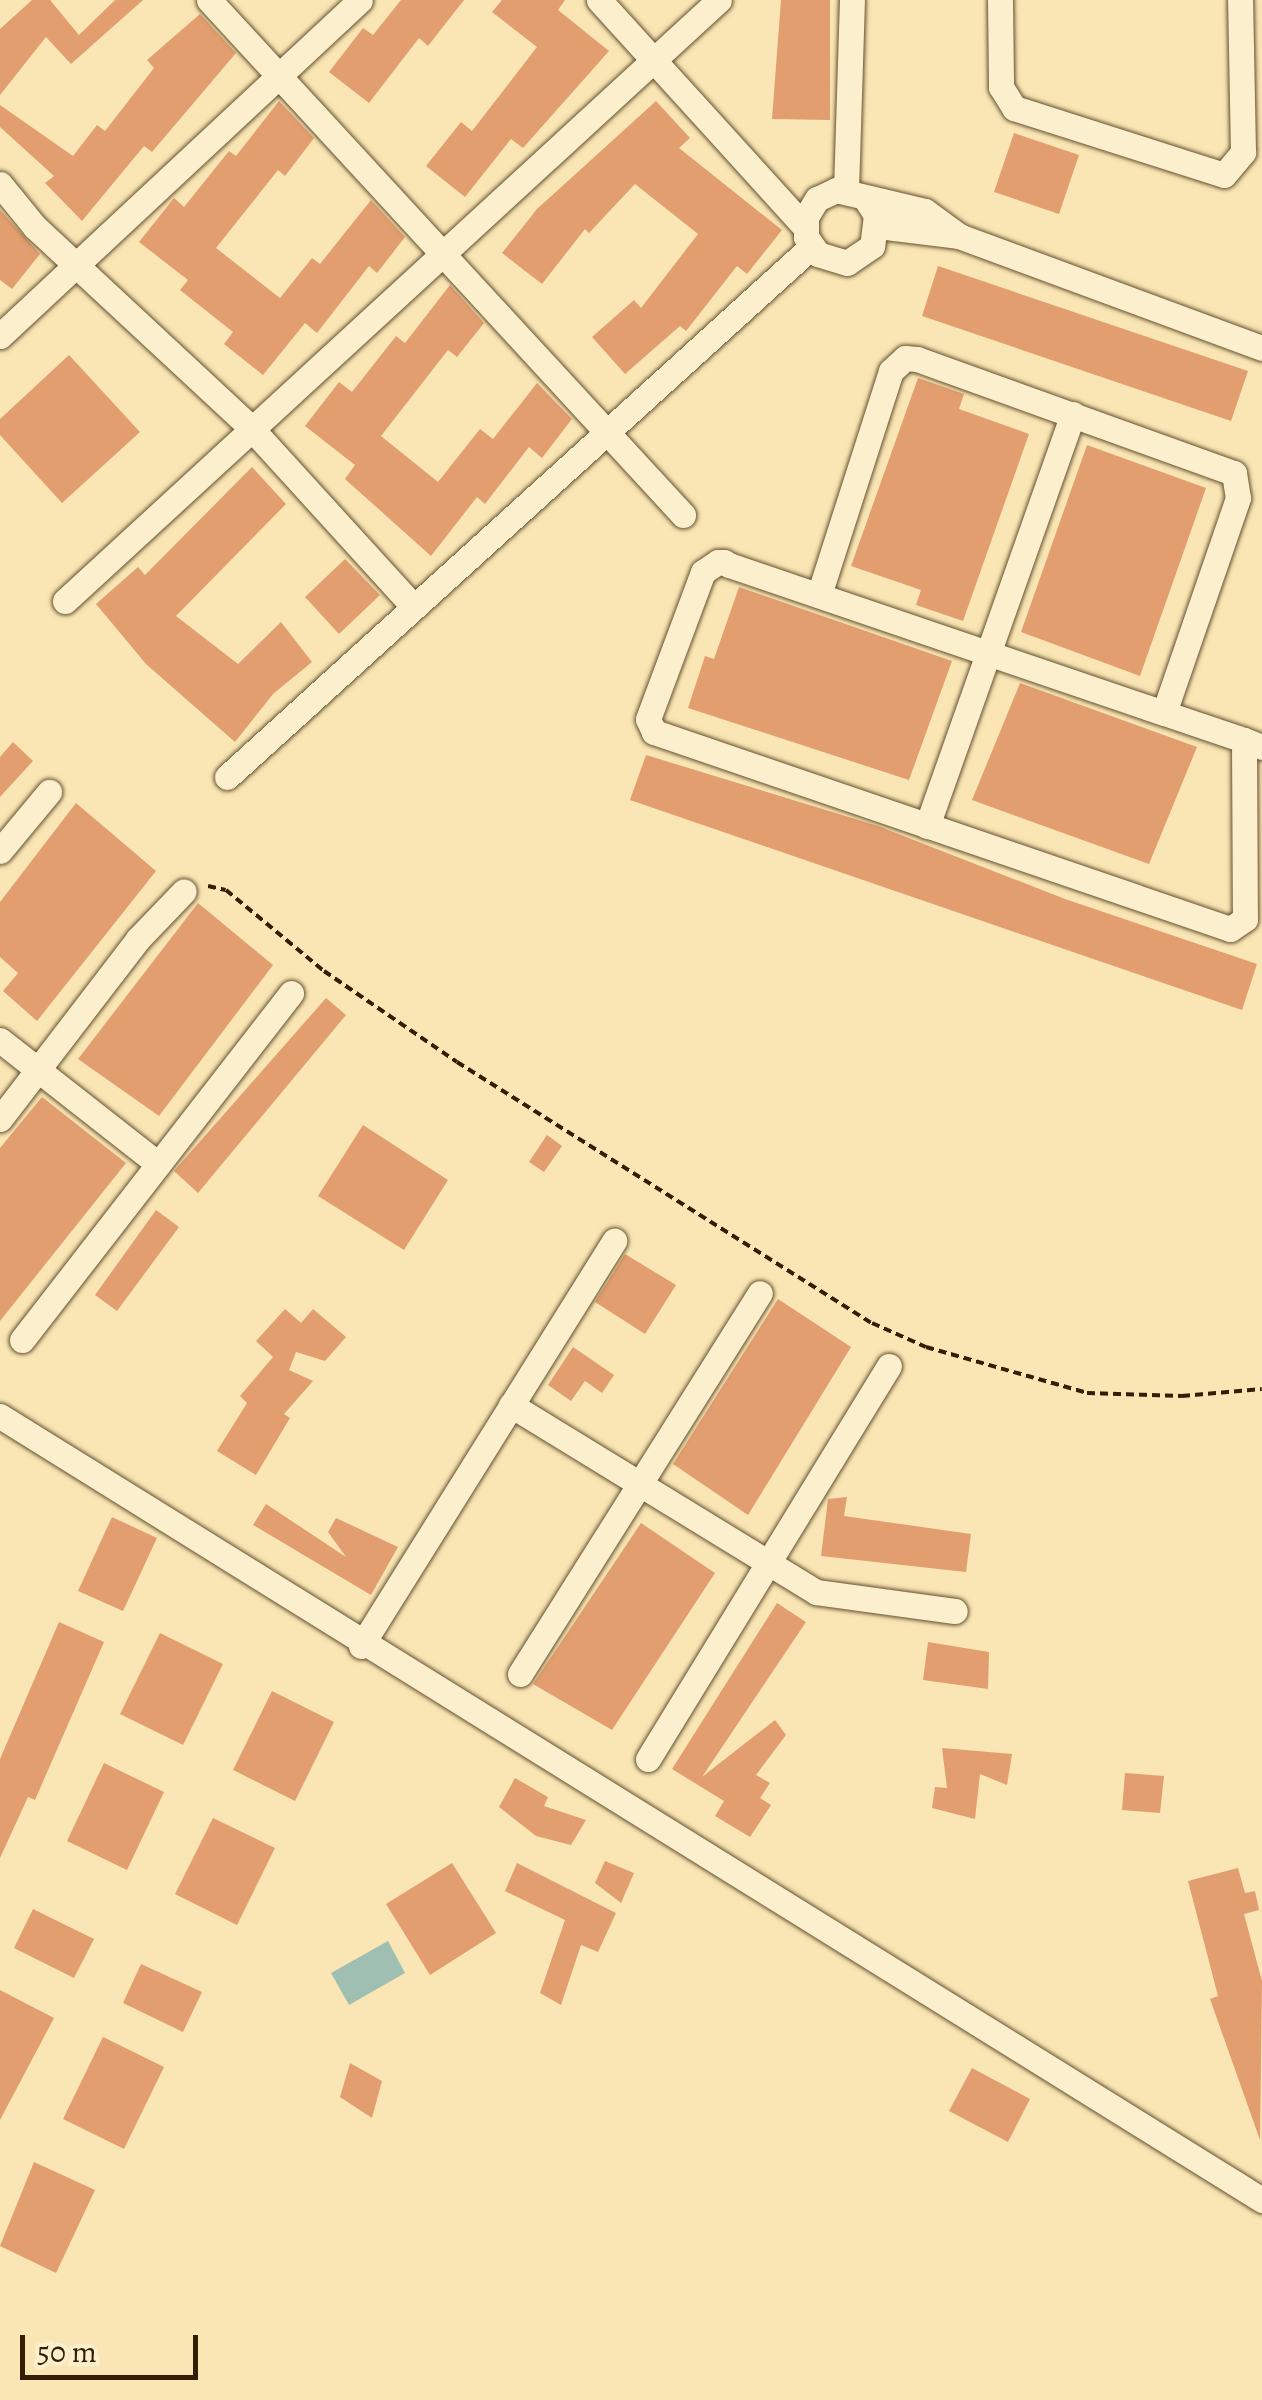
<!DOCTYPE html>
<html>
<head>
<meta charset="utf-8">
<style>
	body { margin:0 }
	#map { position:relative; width:1262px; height:2400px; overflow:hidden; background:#fae6b4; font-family:Alegreya,serif }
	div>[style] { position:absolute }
	.water>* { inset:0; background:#9ebfb1 }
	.building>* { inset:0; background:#e39e6f }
	.path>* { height:4px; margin-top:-2px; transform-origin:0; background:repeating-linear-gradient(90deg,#321e03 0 8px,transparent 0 13px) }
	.roads { filter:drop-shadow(0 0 2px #64502f) drop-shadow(0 0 2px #64502f) }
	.street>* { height:25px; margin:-12.5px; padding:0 12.5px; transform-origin:12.5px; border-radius:12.5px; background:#fcefce }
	span { translate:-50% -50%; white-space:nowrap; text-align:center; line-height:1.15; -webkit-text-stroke:9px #fcefce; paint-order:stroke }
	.scale { position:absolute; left:20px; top:2335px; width:178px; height:45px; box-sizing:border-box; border:5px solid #321e03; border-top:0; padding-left:12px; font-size:30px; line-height:35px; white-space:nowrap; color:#321e03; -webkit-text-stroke:8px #fcefce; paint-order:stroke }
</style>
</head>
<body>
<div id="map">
	<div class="water">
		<div style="clip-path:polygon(388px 1941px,405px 1973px,349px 2005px,331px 1973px)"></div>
	</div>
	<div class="building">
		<div style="clip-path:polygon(32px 0,50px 0,79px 35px,115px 0,143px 0,71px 64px,46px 37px,0 95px,0 29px)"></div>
		<div style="clip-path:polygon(401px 0,464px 0,428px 46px,419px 38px,369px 103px,329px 72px,363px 28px,373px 35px)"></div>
		<div style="clip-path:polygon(502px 0,565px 0,558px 10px,609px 51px,523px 148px,511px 139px,465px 197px,426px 166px,461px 122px,472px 131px,537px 47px,492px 12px)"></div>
		<div style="clip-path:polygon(781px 0,830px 0,830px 120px,772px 119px)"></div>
		<div style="clip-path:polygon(200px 14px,236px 53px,152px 152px,144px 146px,82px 221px,45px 183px,54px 176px,0 127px,0 105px,73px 156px,97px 125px,105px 131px,154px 68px,147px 60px)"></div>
		<div style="clip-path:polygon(279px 101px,314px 138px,285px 176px,278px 170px,216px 248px,280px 298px,312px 258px,320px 264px,371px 200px,405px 237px,377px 273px,369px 266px,317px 333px,305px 323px,263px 375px,224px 344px,233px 332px,180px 290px,188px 280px,139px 242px,174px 198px,184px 207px,229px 151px,236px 156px)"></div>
		<div style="clip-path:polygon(656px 101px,690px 138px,679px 148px,782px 230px,747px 274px,737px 266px,686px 331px,680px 326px,625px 374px,592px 337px,634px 300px,641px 308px,698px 234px,635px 184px,589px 233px,585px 229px,542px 284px,502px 253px,537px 209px)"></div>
		<div style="clip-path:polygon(1014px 133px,1079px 155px,1059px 214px,994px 192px)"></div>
		<div style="clip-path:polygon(0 210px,40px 254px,12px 289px,0 280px)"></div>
		<div style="clip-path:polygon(938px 266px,1248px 371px,1231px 421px,922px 316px)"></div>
		<div style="clip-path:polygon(450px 285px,484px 323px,457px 357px,448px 350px,381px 436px,438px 482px,480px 429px,493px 439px,537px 383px,572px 419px,542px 458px,529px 447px,485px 504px,477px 497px,431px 556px,345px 479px,355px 465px,305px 426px,339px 382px,352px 392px,396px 336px,405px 343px)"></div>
		<div style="clip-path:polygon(69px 355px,140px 432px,62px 503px,0 435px,0 419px)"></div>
		<div style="clip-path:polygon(918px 378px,964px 394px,959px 409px,1029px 434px,963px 621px,916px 605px,921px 590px,851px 566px)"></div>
		<div style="clip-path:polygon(1087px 445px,1206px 488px,1140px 676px,1021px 632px)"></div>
		<div style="clip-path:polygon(252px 467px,286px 504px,176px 616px,238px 664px,281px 622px,312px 662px,273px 694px,235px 742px,146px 664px,96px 604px,138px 567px,145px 575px)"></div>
		<div style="clip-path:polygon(345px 559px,380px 595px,339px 634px,305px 597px)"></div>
		<div style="clip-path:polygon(739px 587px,952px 661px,909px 780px,688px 708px,705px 656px,714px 659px)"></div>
		<div style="clip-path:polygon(1020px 683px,1197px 747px,1149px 864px,972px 800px)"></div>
		<div style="clip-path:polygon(13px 742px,33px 761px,0 797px,0 757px)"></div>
		<div style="clip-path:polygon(646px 755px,878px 826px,1065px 899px,1257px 964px,1242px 1010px,630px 800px)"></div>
		<div style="clip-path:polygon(76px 803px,156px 871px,37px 1021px,3px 991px,18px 973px,0 957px,0 902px)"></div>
		<div style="clip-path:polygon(198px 903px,273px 965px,159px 1116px,78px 1059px)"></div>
		<div style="clip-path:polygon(326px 998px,346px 1015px,198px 1193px,174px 1171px)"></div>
		<div style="clip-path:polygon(42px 1097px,126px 1163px,0 1321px,0 1148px)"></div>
		<div style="clip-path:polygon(363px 1125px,448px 1180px,404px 1250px,318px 1196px)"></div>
		<div style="clip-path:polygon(547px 1135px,562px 1146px,544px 1172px,529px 1162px)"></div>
		<div style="clip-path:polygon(156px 1210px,179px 1227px,117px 1311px,95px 1295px)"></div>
		<div style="clip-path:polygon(625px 1254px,676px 1285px,645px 1334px,595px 1302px)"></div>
		<div style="clip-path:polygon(778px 1299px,851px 1347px,748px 1515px,673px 1464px)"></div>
		<div style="clip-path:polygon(285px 1309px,301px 1323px,313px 1309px,346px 1337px,325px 1361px,296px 1352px,289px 1370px,313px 1381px,284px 1414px,290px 1418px,256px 1475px,217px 1451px,247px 1403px,240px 1396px,273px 1357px,256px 1341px)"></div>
		<div style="clip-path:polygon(573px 1347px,614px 1375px,602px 1393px,585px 1381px,571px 1401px,548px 1385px)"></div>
		<div style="clip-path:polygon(847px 1497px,844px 1516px,971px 1534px,966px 1572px,821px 1556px,828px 1499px)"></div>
		<div style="clip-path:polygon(266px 1504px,346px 1557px,328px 1532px,336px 1518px,398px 1547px,371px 1595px,253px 1525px)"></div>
		<div style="clip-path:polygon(112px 1517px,157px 1538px,123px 1611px,78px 1591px)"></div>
		<div style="clip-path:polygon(641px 1523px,715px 1573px,612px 1730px,533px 1684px)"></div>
		<div style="clip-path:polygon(777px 1603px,806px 1622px,702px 1777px,775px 1720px,786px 1735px,756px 1775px,770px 1783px,760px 1798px,771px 1805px,750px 1837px,715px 1816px,724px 1801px,672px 1769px)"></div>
		<div style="clip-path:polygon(59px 1622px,104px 1642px,35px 1800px,28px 1797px,0 1858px,0 1759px)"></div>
		<div style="clip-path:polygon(160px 1633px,223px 1664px,183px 1745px,120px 1714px)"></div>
		<div style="clip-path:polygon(928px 1642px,989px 1652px,988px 1689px,923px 1680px)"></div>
		<div style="clip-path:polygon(272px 1691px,334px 1722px,295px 1801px,233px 1770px)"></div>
		<div style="clip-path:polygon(942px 1748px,1012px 1754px,1007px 1785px,980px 1774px,975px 1819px,932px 1808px,935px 1787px,947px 1788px)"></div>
		<div style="clip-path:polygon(104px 1763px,164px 1792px,127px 1870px,67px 1841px)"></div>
		<div style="clip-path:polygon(1125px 1773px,1164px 1776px,1160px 1813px,1122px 1810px)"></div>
		<div style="clip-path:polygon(515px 1778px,548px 1797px,544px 1806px,586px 1820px,571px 1845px,536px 1836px,499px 1807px)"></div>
		<div style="clip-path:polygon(213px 1818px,275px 1848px,237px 1925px,175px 1894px)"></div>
		<div style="clip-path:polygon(605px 1861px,634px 1873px,621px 1903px,595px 1883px)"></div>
		<div style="clip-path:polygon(452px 1863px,496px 1933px,430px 1975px,386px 1904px)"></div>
		<div style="clip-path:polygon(517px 1863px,616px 1913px,598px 1952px,581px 1945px,561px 2005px,540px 1993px,565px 1920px,505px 1891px)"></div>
		<div style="clip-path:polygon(1238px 1868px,1245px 1893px,1255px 1891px,1259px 1910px,1244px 1914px,1262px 1981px,1260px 2140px,1210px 1999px,1218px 1996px,1188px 1881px)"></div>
		<div style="clip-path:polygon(33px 1909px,94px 1939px,74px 1978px,14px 1948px)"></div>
		<div style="clip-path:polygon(141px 1964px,202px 1992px,183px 2032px,123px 2003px)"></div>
		<div style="clip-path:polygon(0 1990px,54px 2018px,0 2120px)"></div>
		<div style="clip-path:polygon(103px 2037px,164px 2067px,124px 2149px,63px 2119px)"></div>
		<div style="clip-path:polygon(350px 2063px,382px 2081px,372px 2118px,340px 2097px)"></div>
		<div style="clip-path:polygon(972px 2068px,1030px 2099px,1008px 2142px,949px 2111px)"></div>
		<div style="clip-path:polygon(34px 2162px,95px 2190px,56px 2273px,0 2246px)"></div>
	</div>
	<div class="path">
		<div style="left:208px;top:886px;width:18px;rotate:13deg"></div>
		<div style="left:226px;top:890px;width:127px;rotate:39.6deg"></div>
		<div style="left:324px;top:971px;width:161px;rotate:34.4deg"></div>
		<div style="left:457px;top:1062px;width:490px;rotate:32.2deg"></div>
		<div style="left:872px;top:1323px;width:59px;rotate:24deg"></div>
		<div style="left:926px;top:1347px;width:167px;rotate:15.9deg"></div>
		<div style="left:1087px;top:1393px;width:95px;rotate:1.8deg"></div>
		<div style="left:1182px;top:1396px;width:80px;rotate:-5deg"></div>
	</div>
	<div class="roads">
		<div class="street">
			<div style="left:209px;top:0;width:700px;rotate:47.37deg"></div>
			<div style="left:599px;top:0;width:307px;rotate:47.8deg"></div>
			<div style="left:1000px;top:0;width:87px;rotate:89.3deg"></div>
			<div style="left:1001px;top:87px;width:25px;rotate:58deg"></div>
			<div style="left:1014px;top:108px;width:220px;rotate:17.7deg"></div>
			<div style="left:1224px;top:175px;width:30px;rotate:-50deg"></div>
			<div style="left:1243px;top:152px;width:152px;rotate:-91.1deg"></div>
			<div style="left:0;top:184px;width:55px;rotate:50.9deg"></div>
			<div style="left:35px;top:227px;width:295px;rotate:42.9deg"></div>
			<div style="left:251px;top:428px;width:242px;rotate:47.7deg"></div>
			<div style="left:846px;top:190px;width:190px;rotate:-88.2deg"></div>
			<div style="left:865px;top:198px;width:20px;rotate:57deg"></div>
			<div style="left:876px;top:215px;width:31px;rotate:97deg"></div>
			<div style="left:872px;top:246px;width:30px;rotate:146deg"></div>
			<div style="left:847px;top:263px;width:30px;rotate:-163deg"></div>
			<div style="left:818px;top:254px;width:21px;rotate:-125deg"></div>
			<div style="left:806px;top:237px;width:20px;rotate:-90deg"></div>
			<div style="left:806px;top:217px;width:21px;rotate:-59deg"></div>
			<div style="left:817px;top:199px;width:21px;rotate:-25deg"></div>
			<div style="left:836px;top:190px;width:91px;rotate:13.3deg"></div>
			<div style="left:925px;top:211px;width:42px;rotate:36.3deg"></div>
			<div style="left:878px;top:226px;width:82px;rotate:7deg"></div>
			<div style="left:959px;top:236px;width:323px;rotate:20.3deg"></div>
			<div style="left:0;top:336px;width:492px;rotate:-43deg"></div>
			<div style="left:819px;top:595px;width:235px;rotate:-72.2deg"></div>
			<div style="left:891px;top:371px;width:19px;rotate:-43deg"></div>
			<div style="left:905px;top:358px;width:12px;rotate:5deg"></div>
			<div style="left:917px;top:359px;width:337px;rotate:19.8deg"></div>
			<div style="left:1234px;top:473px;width:25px;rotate:81deg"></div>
			<div style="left:1238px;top:498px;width:227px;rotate:109deg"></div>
			<div style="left:65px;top:601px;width:888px;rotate:-42.58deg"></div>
			<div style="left:1244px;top:740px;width:179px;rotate:89.7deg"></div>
			<div style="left:1245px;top:919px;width:18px;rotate:146deg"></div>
			<div style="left:1230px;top:929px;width:609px;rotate:-161.12deg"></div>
			<div style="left:654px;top:732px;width:14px;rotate:-115deg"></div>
			<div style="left:648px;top:719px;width:157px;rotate:-69.5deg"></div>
			<div style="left:703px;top:572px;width:18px;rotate:-34deg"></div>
			<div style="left:718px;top:562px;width:6px"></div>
			<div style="left:724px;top:562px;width:6px;rotate:31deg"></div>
			<div style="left:729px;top:565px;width:459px;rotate:18.8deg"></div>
			<div style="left:1164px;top:713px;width:84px;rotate:18.6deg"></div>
			<div style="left:1244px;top:740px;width:19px;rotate:21deg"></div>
			<div style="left:227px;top:777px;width:789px;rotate:-42.22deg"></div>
			<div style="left:927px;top:826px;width:437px;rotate:-70.5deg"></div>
			<div style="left:0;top:851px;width:77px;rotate:-50.3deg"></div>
			<div style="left:0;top:1040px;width:201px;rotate:38.1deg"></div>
			<div style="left:0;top:1119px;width:227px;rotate:-52.5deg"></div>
			<div style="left:138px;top:939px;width:66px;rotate:-46.2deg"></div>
			<div style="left:22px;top:1340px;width:439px;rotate:-52.2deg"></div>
			<div style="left:511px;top:1405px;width:358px;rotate:31.5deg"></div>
			<div style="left:816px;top:1592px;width:140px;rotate:7.8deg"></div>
			<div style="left:0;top:1416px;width:1486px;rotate:31.85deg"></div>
			<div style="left:361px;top:1646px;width:478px;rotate:-58deg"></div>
			<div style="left:520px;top:1674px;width:450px;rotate:-57.8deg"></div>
			<div style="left:648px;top:1759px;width:461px;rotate:-58.5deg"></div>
		</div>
	</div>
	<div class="scale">50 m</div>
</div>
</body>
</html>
